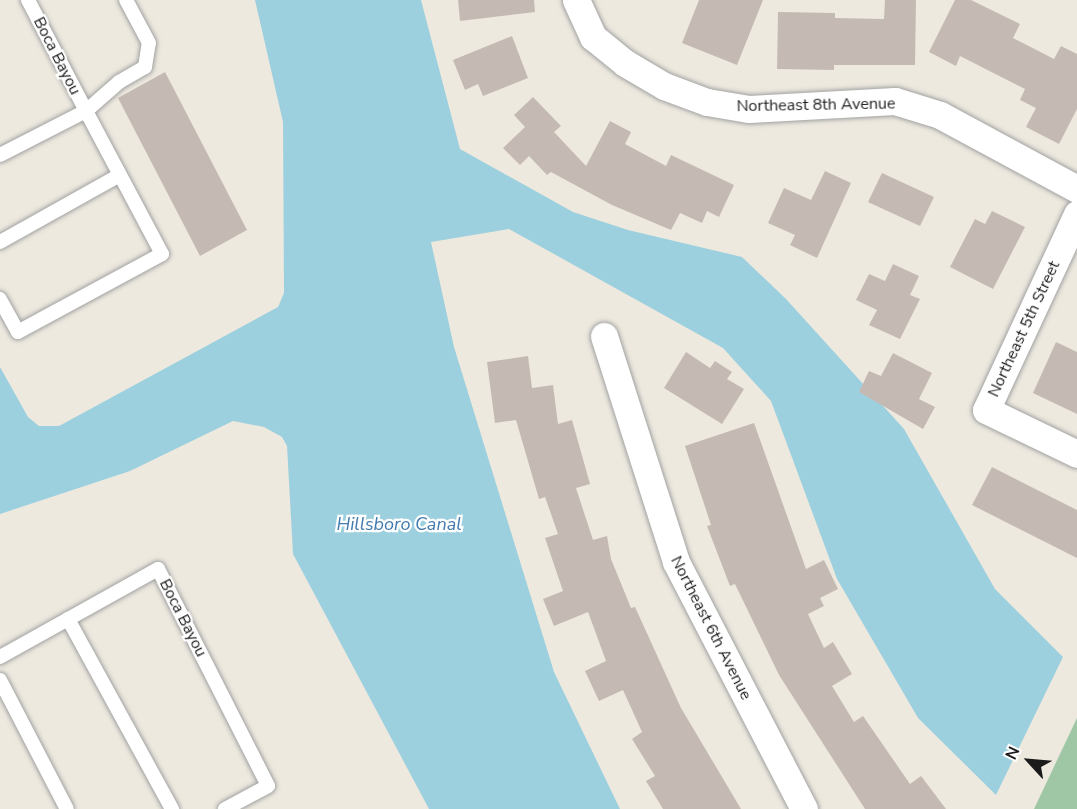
<!DOCTYPE html>
<html>
<head>
<meta charset="utf-8">
<style>
	body { margin:0 }
	#map { position:relative; width:1077px; height:809px; overflow:hidden; background:#ede9df; font-family:"Nunito Sans",sans-serif }
	div>[style] { position:absolute }
	.cemetery>* { inset:0; background:#9fc7a5 }
	.water>* { inset:0; background:#9dd0de }
	.building>* { inset:0; background:#c5bab3 }
	.roads { filter:drop-shadow(0 0 2px #a2a2a2) drop-shadow(0 0 2px #a2a2a2) }
	.lane>* { height:14px; margin:-7px; padding:0 7px; transform-origin:7px; border-radius:7px; background:#fff }
	.street>* { height:27px; margin:-13.5px; padding:0 13.5px; transform-origin:13.5px; border-radius:13.5px; background:#fff }
	span { translate:-50% -50%; white-space:nowrap; text-align:center; line-height:1.15; -webkit-text-stroke:4.5px #fff; paint-order:stroke }
	.street-label { font-size:16px; color:#1b1b1b }
	.water-label { font-size:18px; color:#437aae; font-style:italic }
	.north { position:absolute; left:999px; top:731px; width:60px; height:60px; -webkit-text-stroke:4px #fff; paint-order:stroke; rotate:296deg; font-size:16px; font-weight:700; line-height:24px; text-align:center; color:#1b1b1b }
	.north::after { content:''; display:block; margin:auto; width:21px; height:27px; background:#1b1b1b; clip-path:polygon(50% 0,100% 100%,50% 72%,0 100%) }
</style>
</head>
<body>
<div id="map">
	<div class="cemetery">
		<div style="clip-path:polygon(1077px 718px,1077px 809px,1034px 809px)"></div>
	</div>
	<div class="water">
		<div style="clip-path:polygon(255px 0,421px 0,460px 149px,573px 212px,628px 230px,742px 257px,786px 299px,904px 429px,995px 589px,1063px 657px,996px 795px,918px 718px,837px 579px,771px 401px,723px 348px,509px 229px,431px 242px,454px 347px,554px 672px,620px 809px,429px 809px,293px 554px,287px 446px,282px 437px,264px 427px,233px 421px,130px 471px,0 514px,0 367px,28px 417px,39px 426px,59px 426px,278px 307px,284px 293px,283px 122px)"></div>
	</div>
	<div class="building">
		<div style="clip-path:polygon(458px 0,534px 0,535px 12px,460px 21px)"></div>
		<div style="clip-path:polygon(699px 0,763px 0,737px 65px,682px 43px)"></div>
		<div style="clip-path:polygon(885px 0,916px 0,915px 65px,834px 65px,834px 70px,777px 69px,778px 12px,835px 13px,835px 18px,884px 19px)"></div>
		<div style="clip-path:polygon(955px 0,971px 0,1020px 24px,1013px 38px,1054px 59px,1061px 46px,1077px 54px,1077px 109px,1059px 144px,1026px 127px,1036px 108px,1020px 100px,1025px 89px,960px 56px,956px 66px,929px 52px)"></div>
		<div style="clip-path:polygon(512px 36px,528px 78px,483px 96px,478px 84px,465px 90px,453px 60px)"></div>
		<div style="clip-path:polygon(165px 72px,247px 230px,200px 256px,118px 98px)"></div>
		<div style="clip-path:polygon(533px 97px,561px 126px,554px 132px,586px 166px,610px 121px,631px 132px,625px 144px,666px 166px,671px 155px,734px 185px,719px 217px,707px 211px,702px 223px,680px 213px,671px 230px,612px 205px,551px 172px,547px 175px,529px 156px,520px 165px,503px 148px,525px 127px,514px 115px)"></div>
		<div style="clip-path:polygon(825px 171px,851px 183px,817px 258px,790px 245px,795px 235px,768px 223px,784px 188px,811px 200px)"></div>
		<div style="clip-path:polygon(882px 173px,934px 197px,920px 226px,868px 202px)"></div>
		<div style="clip-path:polygon(992px 211px,1025px 227px,993px 289px,950px 267px,975px 219px,985px 224px)"></div>
		<div style="clip-path:polygon(893px 264px,919px 276px,910px 295px,920px 299px,900px 339px,869px 325px,877px 310px,856px 300px,869px 274px,885px 281px)"></div>
		<div style="clip-path:polygon(1056px 342px,1077px 352px,1077px 414px,1033px 393px)"></div>
		<div style="clip-path:polygon(686px 352px,710px 368px,715px 361px,732px 372px,727px 379px,744px 389px,722px 424px,664px 388px)"></div>
		<div style="clip-path:polygon(893px 353px,932px 373px,919px 399px,935px 407px,923px 429px,859px 392px,869px 371px,881px 376px)"></div>
		<div style="clip-path:polygon(528px 356px,532px 388px,553px 385px,558px 424px,572px 420px,590px 484px,576px 488px,593px 540px,607px 536px,611px 559px,631px 608px,635px 607px,681px 708px,741px 809px,663px 809px,646px 781px,655px 776px,632px 739px,642px 732px,623px 690px,599px 701px,585px 671px,606px 661px,588px 612px,554px 626px,543px 599px,563px 591px,545px 538px,558px 534px,545px 497px,539px 499px,516px 420px,495px 423px,487px 362px)"></div>
		<div style="clip-path:polygon(754px 423px,806px 569px,824px 560px,838px 589px,820px 598px,824px 606px,808px 614px,824px 648px,833px 642px,852px 674px,832px 686px,854px 722px,863px 716px,910px 784px,921px 776px,946px 809px,865px 809px,779px 675px,735px 584px,730px 586px,707px 526px,711px 525px,685px 446px)"></div>
		<div style="clip-path:polygon(992px 467px,1077px 510px,1077px 558px,972px 505px)"></div>
	</div>
	<div class="roads">
		<div class="lane">
			<div style="left:28px;top:0;width:125px;rotate:62.4deg"></div>
			<div style="left:86px;top:111px;width:44px;rotate:-41.3deg"></div>
			<div style="left:119px;top:82px;width:30px;rotate:-30deg"></div>
			<div style="left:145px;top:67px;width:24px;rotate:-81deg"></div>
			<div style="left:149px;top:43px;width:49px;rotate:-118.1deg"></div>
			<div style="left:0;top:155px;width:97px;rotate:-27.1deg"></div>
			<div style="left:86px;top:111px;width:162px;rotate:62deg"></div>
			<div style="left:162px;top:254px;width:164px;rotate:151.6deg"></div>
			<div style="left:18px;top:332px;width:38px;rotate:-119deg"></div>
			<div style="left:0;top:242px;width:137px;rotate:-29.2deg"></div>
			<div style="left:68px;top:619px;width:217px;rotate:61.3deg"></div>
			<div style="left:0;top:657px;width:181px;rotate:-29.1deg"></div>
			<div style="left:158px;top:569px;width:243px;rotate:63.1deg"></div>
			<div style="left:268px;top:786px;width:49px;rotate:151.9deg"></div>
			<div style="left:0;top:680px;width:145px;rotate:62.6deg"></div>
		</div>
		<div class="street">
			<div style="left:576px;top:0;width:41px;rotate:65.3deg"></div>
			<div style="left:593px;top:37px;width:41px;rotate:39.1deg"></div>
			<div style="left:625px;top:63px;width:45px;rotate:30.5deg"></div>
			<div style="left:664px;top:86px;width:46px;rotate:20.4deg"></div>
			<div style="left:707px;top:102px;width:43px;rotate:9.5deg"></div>
			<div style="left:749px;top:109px;width:146px;rotate:-3.1deg"></div>
			<div style="left:895px;top:101px;width:47px;rotate:17.3deg"></div>
			<div style="left:940px;top:115px;width:156px;rotate:28.4deg"></div>
			<div style="left:1077px;top:214px;width:216px;rotate:114.9deg"></div>
			<div style="left:986px;top:410px;width:101px;rotate:25.8deg"></div>
			<div style="left:604px;top:336px;width:237px;rotate:72.3deg"></div>
			<div style="left:676px;top:562px;width:278px;rotate:62.6deg"></div>
		</div>
	</div>
	<div class="street-label">
		<span style="left:57px;top:56px;rotate:63deg">Boca Bayou</span>
		<span style="left:816px;top:105px;rotate:-1deg">Northeast 8th Avenue</span>
		<span style="left:1024px;top:329px;rotate:-65deg">Northeast 5th Street</span>
		<span style="left:183px;top:618px;rotate:63deg">Boca Bayou</span>
		<span style="left:711px;top:628px;rotate:63deg">Northeast 6th Avenue</span>
	</div>
	<div class="water-label">
		<span style="left:399px;top:524px">Hillsboro Canal</span>
	</div>
	<div class="north">N</div>
</div>
</body>
</html>
